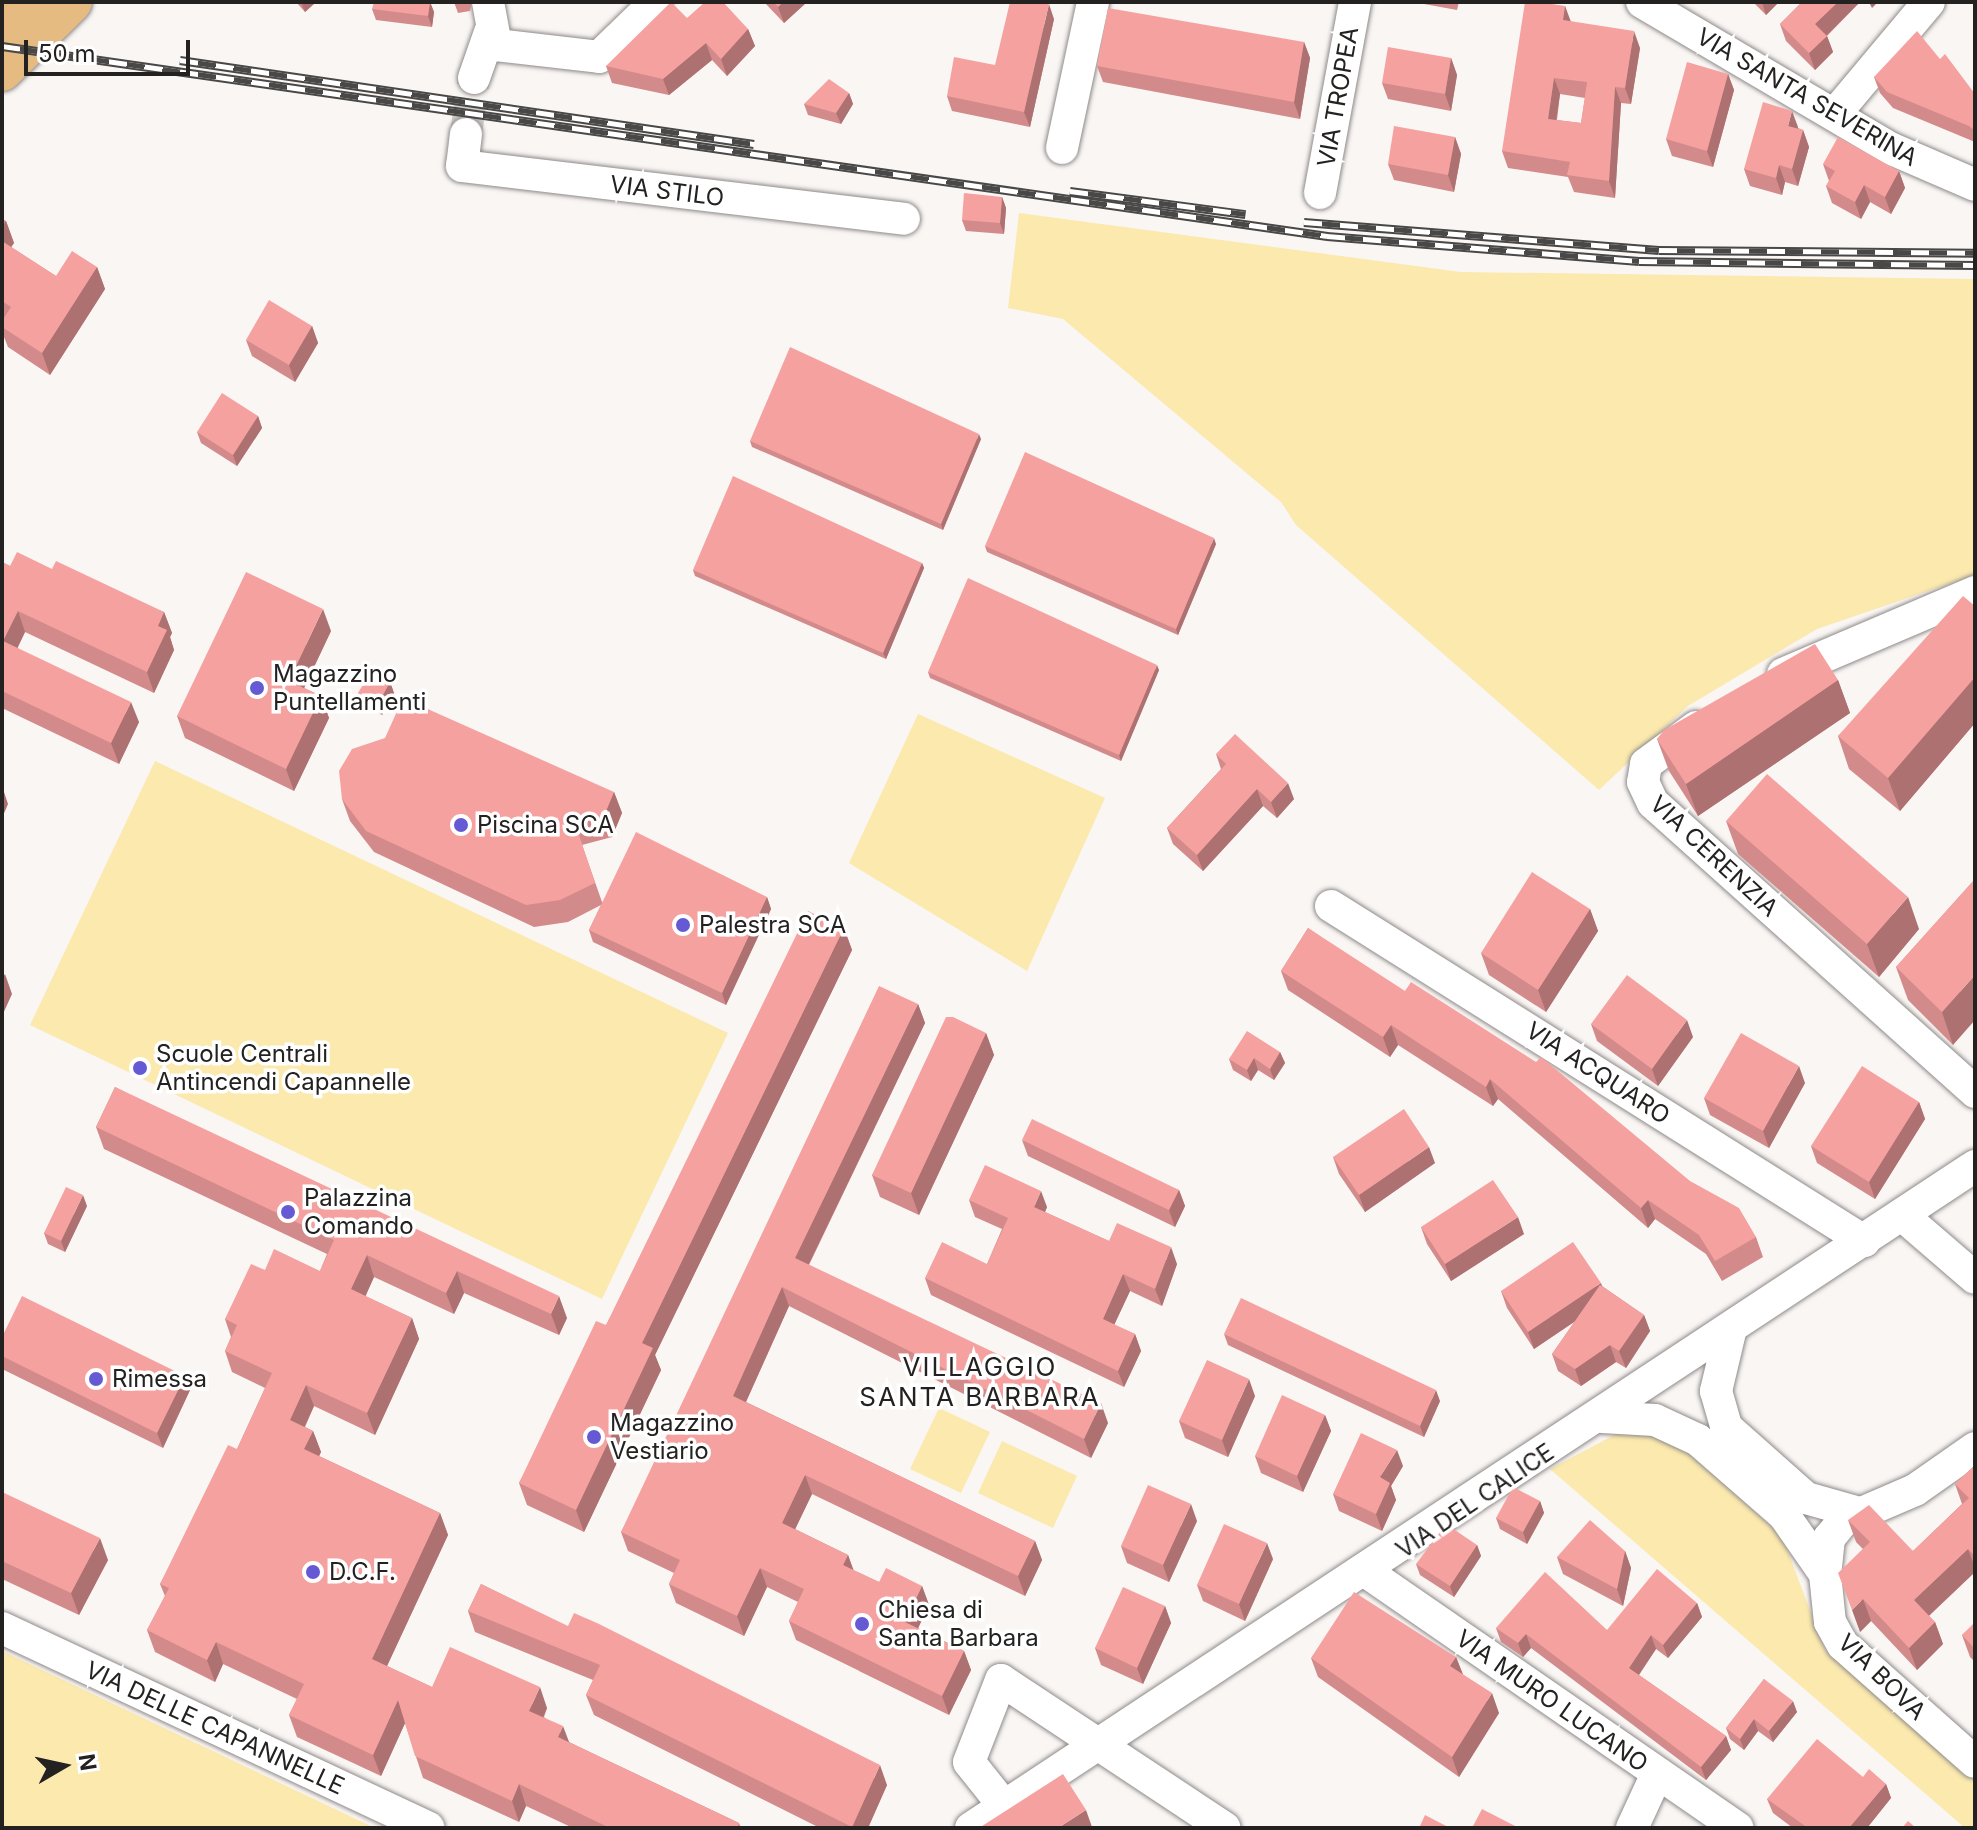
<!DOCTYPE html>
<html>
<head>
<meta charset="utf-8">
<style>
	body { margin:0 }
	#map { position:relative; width:1977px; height:1830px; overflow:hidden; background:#faf6f4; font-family:Inter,sans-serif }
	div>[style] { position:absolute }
	.green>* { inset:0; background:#fbe9ae }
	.minor-tunnel>* { height:32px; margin-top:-16px; transform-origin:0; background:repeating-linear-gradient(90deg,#cfccca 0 32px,transparent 0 48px) }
	.roads { filter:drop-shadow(0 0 2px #8e8a89) drop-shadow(0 0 2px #8e8a89) }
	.minor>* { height:32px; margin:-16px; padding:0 16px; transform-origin:16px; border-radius:16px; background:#fff }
	.major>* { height:40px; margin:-20px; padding:0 20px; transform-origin:20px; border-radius:20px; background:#e6bb82 }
	.rail>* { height:9px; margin-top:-4.5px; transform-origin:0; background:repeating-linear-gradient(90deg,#fff 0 18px,#494846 0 36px); box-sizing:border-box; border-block:2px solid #494846 }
	.wall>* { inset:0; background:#d38a8a }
	.shaded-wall>* { inset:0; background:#ac7170 }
	.building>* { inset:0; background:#f5a1a0 }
	.dots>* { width:22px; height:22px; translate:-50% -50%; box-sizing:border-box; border:4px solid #fff; border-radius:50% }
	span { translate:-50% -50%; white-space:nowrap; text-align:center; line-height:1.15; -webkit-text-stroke:7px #fff; paint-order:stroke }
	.street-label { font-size:24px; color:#232221 }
	.poi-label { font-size:24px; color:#232221 }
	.left { translate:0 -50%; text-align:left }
	.neighbourhood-label { font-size:26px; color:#232221; letter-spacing:2px }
	.frame { position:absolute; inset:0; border:4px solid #232221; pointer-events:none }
	.north { position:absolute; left:24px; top:1726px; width:80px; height:80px; -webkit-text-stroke:6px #fff; paint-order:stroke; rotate:81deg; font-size:22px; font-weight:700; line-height:32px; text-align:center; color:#232221 }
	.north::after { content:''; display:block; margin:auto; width:28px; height:36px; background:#232221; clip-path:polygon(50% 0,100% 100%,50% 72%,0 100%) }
	.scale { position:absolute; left:24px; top:40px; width:166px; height:36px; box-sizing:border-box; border:4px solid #232221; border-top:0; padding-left:10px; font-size:24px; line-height:28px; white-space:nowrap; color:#232221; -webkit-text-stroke:6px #fff; paint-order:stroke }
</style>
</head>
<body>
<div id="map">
	<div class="green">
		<div style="clip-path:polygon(1019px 213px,1461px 272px,1975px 279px,1975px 575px,1817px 629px,1688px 706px,1599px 790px,1296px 525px,1281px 502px,1063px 319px,1008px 308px)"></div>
		<div style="clip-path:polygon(918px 714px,1105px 798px,1027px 971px,849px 863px)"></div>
		<div style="clip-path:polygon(155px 761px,728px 1033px,602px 1299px,30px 1025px)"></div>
		<div style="clip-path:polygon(939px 1408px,990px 1432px,961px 1493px,910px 1469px)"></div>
		<div style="clip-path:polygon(1642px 1431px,1672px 1439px,1782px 1536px,1825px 1650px,1975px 1780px,1975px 1828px,1965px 1828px,1550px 1469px,1616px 1434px)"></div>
		<div style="clip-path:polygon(1002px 1441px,1077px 1476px,1053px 1528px,978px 1493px)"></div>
		<div style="clip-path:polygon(2px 1651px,375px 1828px,2px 1828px)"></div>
	</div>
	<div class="minor-tunnel">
		<div style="left:466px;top:134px;width:57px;rotate:-81.9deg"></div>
	</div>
	<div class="roads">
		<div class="minor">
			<div style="left:488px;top:2px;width:44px;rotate:79.5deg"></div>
			<div style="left:496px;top:45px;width:104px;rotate:6.6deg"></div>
			<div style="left:599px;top:57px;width:79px;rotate:-44deg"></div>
			<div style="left:1642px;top:2px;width:290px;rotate:30.5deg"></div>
			<div style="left:1892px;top:149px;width:90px;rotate:23.4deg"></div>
			<div style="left:474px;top:78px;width:49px;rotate:-70.8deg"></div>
			<div style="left:1835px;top:114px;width:146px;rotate:-50deg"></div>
			<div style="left:466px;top:134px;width:32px;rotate:97deg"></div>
			<div style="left:462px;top:166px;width:445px;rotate:6.8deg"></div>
			<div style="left:1062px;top:148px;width:149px;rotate:-78deg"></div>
			<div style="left:1320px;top:193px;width:194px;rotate:-79.6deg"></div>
			<div style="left:1783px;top:674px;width:209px;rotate:-23.1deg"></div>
			<div style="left:1696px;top:727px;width:62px;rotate:143.5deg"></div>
			<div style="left:1646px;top:764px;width:18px;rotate:99deg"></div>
			<div style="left:1643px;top:782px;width:23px;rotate:65deg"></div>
			<div style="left:1653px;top:803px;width:433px;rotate:41.9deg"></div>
			<div style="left:1331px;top:906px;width:630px;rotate:32.15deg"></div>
			<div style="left:1902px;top:1215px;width:96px;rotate:40.8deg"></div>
			<div style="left:1731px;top:1328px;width:65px;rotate:103.4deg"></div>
			<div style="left:1716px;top:1391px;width:37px;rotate:74deg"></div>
			<div style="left:1726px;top:1427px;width:107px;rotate:41.6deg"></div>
			<div style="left:1806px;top:1498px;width:55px;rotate:15.8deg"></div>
			<div style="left:1602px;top:1417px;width:53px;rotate:3.2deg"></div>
			<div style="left:1655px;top:1420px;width:47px;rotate:24.9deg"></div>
			<div style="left:1698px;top:1440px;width:114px;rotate:41.1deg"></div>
			<div style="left:1784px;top:1515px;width:72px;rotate:55.2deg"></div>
			<div style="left:1975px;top:1448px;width:73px;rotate:145deg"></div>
			<div style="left:1915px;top:1490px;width:78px;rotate:156.7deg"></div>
			<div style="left:1843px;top:1521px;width:22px;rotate:129deg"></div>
			<div style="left:1829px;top:1538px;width:36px;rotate:96deg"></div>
			<div style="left:1825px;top:1574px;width:48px;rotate:84.1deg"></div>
			<div style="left:1830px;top:1622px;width:26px;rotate:61deg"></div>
			<div style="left:1843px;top:1645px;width:176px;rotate:41.6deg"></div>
			<div style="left:1368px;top:1573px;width:449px;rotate:34.6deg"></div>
			<div style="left:2px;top:1628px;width:471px;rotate:25.1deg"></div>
			<div style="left:1004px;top:1806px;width:56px;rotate:-128.5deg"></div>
			<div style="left:969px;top:1762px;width:88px;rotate:-68.7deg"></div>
			<div style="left:1001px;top:1680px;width:268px;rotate:33.5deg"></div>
			<div style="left:971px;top:1828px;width:1203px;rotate:-33.4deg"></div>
			<div style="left:1632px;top:1828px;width:60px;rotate:-65.2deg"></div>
		</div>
		<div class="major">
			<div style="left:2px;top:29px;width:39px;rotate:-44deg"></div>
			<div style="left:2px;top:71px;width:98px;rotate:-44.6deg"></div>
		</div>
	</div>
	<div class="rail">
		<div style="left:2px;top:46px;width:1339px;rotate:8.16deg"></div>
		<div style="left:1327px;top:236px;width:313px;rotate:4.6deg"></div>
		<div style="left:1639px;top:261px;width:336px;rotate:0.7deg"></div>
		<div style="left:180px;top:60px;width:580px;rotate:8.33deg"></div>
		<div style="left:1070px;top:191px;width:177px;rotate:7.5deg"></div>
		<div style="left:1304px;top:222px;width:356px;rotate:4.5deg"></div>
		<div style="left:1659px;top:250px;width:316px;rotate:0.5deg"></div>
	</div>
	<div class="wall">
		<div style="clip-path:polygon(296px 2px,316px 2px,305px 12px)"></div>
		<div style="clip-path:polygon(430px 2px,434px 12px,432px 27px,376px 20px,372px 9px)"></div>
		<div style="clip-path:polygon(454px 2px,472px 2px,470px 11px,458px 13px)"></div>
		<div style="clip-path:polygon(764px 2px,807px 2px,784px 23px)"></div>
		<div style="clip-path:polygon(1413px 2px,1459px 2px,1457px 10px)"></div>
		<div style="clip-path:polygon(1753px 2px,1779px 2px,1766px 15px)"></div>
		<div style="clip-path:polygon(1802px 2px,1860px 2px,1827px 36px,1833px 52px,1815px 70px,1786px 41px,1780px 24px)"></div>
		<div style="clip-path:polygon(evenodd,1565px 6px,1570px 21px,1640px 48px,1631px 104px,1621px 103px,1615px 198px,1574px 192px,1568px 177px,1508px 168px,1502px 151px,1565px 6px,1560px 94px,1585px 98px,1581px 123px,1557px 120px,1560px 94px)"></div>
		<div style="clip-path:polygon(687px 18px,748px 29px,755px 46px,727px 76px,712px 60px,669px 95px,612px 83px,606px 66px)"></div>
		<div style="clip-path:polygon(1054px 19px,1030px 127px,952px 111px,947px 96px,995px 65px)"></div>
		<div style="clip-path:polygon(1304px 42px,1310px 58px,1300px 119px,1103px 82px,1097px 66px)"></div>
		<div style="clip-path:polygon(1451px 58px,1457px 75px,1451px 111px,1388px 99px,1382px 83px)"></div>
		<div style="clip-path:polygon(1940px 59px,1975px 94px,1975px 142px,1893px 108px,1880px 93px,1874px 77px)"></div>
		<div style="clip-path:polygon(1728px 74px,1734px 90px,1713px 167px,1672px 156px,1666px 139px)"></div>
		<div style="clip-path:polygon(849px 93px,853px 104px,841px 124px,808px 115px,804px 104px)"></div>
		<div style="clip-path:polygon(1798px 127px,1798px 128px,1803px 130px,1809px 147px,1798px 186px,1785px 182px,1782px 195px,1750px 186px,1744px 169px)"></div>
		<div style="clip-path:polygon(1455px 137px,1461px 154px,1454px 192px,1394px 180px,1388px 164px)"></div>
		<div style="clip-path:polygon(1823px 164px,1899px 171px,1905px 188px,1891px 214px,1870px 202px,1861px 219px,1832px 203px,1826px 186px,1829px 181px)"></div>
		<div style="clip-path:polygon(1002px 197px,1006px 208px,1004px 234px,966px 231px,962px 220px)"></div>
		<div style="clip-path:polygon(2px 219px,6px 221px,14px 243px,11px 247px,56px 276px,97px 267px,105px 289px,50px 375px,8px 347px,2px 332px,2px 321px,4px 319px,2px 318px)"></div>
		<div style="clip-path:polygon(312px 326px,318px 343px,295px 382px,252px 356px,246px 340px)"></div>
		<div style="clip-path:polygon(258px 416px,262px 428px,237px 466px,201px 443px,197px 432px)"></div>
		<div style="clip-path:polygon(981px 439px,943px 530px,752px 447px,750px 441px)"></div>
		<div style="clip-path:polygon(1216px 544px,1178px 635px,987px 552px,985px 546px)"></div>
		<div style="clip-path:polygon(2px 562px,10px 566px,52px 569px,164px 612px,172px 633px,170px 637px,174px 650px,154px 693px,25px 632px,17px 648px,139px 722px,119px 764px,2px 708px)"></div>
		<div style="clip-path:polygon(922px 563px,924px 568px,886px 659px,695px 576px,693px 570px)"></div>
		<div style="clip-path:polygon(1975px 606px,1975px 723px,1900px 811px,1849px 769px,1838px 736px)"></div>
		<div style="clip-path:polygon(331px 631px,304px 688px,321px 696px,329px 718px,294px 791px,185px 738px,177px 716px)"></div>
		<div style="clip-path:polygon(1159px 670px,1121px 761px,930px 678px,928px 672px)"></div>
		<div style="clip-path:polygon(1838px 680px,1850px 713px,1698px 816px,1669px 771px,1657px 739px)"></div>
		<div style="clip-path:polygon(390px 682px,394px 693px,382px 715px,362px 704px,358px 693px)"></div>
		<div style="clip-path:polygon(1216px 754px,1294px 799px,1277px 818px,1263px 806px,1203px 871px,1173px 844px,1167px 828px,1221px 769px)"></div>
		<div style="clip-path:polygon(614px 792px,622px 813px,612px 837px,582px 845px,602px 902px,767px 897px,771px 909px,726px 1005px,593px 942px,589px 930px,601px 905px,568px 922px,534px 927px,374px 852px,350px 821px,342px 799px)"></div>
		<div style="clip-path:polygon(1726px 821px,1919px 929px,1879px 977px,1738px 854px)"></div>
		<div style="clip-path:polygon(1975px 879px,1953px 1045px,1908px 1000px,1896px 967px)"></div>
		<div style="clip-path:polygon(1590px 909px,1598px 931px,1546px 1012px,1489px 975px,1481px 953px)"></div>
		<div style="clip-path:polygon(844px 928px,852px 950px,655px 1355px,661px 1370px,584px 1532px,527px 1505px,519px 1483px,606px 1325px)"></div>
		<div style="clip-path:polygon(1308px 928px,1756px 1237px,1763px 1257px,1722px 1281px,1706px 1254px,1655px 1219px,1648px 1228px,1498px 1099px,1493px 1106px,1398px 1045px,1390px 1057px,1288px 990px,1281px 971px)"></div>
		<div style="clip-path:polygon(918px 1004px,925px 1023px,809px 1265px,1108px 1423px,1091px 1458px,789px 1306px,746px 1402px,1035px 1541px,1042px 1560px,1025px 1596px,812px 1494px,795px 1529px,848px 1555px,853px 1570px,879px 1582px,922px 1586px,929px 1605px,918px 1628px,964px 1651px,971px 1670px,949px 1715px,796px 1640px,789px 1621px,798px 1602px,767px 1587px,744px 1636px,676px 1603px,669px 1584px,674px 1573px,628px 1551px,621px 1532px)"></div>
		<div style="clip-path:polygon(1591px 1024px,1693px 1037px,1658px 1086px,1597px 1041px)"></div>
		<div style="clip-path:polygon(986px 1033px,994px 1055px,919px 1215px,880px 1197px,872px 1175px)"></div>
		<div style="clip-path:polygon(1280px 1052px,1285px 1063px,1274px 1080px,1258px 1070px,1251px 1081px,1233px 1070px,1229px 1059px)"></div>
		<div style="clip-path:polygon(1805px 1083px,1769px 1148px,1710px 1115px,1704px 1098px)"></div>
		<div style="clip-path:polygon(115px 1087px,567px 1318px,559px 1335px,464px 1293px,454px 1314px,374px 1277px,365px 1296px,412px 1318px,419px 1339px,375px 1435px,314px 1406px,305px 1427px,313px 1431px,321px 1452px,319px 1456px,440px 1513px,448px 1535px,387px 1666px,432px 1687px,547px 1708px,544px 1717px,569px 1742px,739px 1823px,741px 1828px,573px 1828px,526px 1806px,519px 1822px,423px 1778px,405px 1723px,381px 1776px,297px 1737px,289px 1715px,297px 1699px,223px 1664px,215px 1682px,155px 1652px,147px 1630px,165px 1596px,160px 1584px,237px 1449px,265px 1388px,232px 1372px,225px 1351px,231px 1337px,225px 1319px,265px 1270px,320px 1271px,327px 1254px,104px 1149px,96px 1127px)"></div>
		<div style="clip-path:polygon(1919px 1102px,1925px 1119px,1875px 1199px,1817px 1163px,1811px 1146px)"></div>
		<div style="clip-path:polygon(1022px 1140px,1179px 1190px,1185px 1206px,1175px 1227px,1028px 1156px)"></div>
		<div style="clip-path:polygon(1333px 1157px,1435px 1163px,1365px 1212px,1339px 1174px)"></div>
		<div style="clip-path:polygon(969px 1200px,1047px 1207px,1045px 1212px,1109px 1241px,1177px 1264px,1162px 1306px,1130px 1291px,1114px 1325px,1135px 1334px,1141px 1351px,1124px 1387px,931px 1295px,925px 1278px,987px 1264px,1002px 1229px,975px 1217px)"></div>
		<div style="clip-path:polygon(87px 1206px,65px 1252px,48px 1244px,44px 1233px)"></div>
		<div style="clip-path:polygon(1421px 1227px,1524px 1234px,1451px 1281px,1427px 1244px)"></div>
		<div style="clip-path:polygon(1602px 1286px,1644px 1315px,1650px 1331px,1626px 1368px,1616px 1362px,1581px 1386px,1558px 1371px,1552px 1354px,1575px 1321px,1534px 1349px,1507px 1308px,1501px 1291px)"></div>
		<div style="clip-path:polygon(1224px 1334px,1440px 1401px,1424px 1437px,1228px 1345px)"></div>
		<div style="clip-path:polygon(2px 1337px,190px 1390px,163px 1448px,2px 1369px)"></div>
		<div style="clip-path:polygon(1255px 1396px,1228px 1457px,1185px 1438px,1179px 1421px)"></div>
		<div style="clip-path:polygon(1325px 1415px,1331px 1431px,1303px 1492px,1261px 1473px,1255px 1456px)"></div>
		<div style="clip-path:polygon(1975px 1465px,1975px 1572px,1929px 1616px,1935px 1622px,1943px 1644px,1917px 1670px,1871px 1621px,1860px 1632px,1863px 1549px,1856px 1542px,1848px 1520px,1913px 1551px,1962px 1504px,1955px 1484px)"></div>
		<div style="clip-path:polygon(1403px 1466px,1391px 1486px,1396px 1500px,1382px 1531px,1339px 1511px,1333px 1494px)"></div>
		<div style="clip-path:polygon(2px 1492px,108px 1560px,79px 1615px,2px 1579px)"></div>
		<div style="clip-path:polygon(1540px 1501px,1544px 1513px,1527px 1544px,1500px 1529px,1496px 1518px)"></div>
		<div style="clip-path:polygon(1197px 1521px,1169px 1582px,1127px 1563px,1121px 1546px)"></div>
		<div style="clip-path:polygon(1477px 1545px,1481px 1556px,1454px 1597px,1420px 1575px,1416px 1564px)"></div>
		<div style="clip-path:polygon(1625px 1551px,1631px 1568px,1623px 1606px,1563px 1574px,1557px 1557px)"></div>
		<div style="clip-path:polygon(1273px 1559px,1245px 1621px,1203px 1601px,1197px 1585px)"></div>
		<div style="clip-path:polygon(481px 1584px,887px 1785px,868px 1828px,820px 1828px,594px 1715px,586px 1695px,593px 1680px,475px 1632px,468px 1611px)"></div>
		<div style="clip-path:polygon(1697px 1603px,1702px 1617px,1668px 1658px,1656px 1649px,1639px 1675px,1726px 1736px,1731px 1750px,1706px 1780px,1531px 1648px,1523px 1657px,1501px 1642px,1496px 1628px,1607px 1630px)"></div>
		<div style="clip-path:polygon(1165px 1606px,1171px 1623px,1143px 1684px,1101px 1665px,1095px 1648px)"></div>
		<div style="clip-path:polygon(1975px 1624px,1975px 1662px,1970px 1657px,1962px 1635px)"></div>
		<div style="clip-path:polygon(1456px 1657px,1463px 1675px,1499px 1713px,1459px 1777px,1318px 1677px,1311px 1658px)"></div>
		<div style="clip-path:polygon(1764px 1679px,1797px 1712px,1773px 1742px,1758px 1731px,1744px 1750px,1730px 1739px,1726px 1728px)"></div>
		<div style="clip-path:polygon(1863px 1777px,1886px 1784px,1891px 1798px,1867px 1828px,1793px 1828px,1773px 1813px,1767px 1799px)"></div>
	</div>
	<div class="shaded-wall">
		<div style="clip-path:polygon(301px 2px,316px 2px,305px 12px)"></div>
		<div style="clip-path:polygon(430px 2px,434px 12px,432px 27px,428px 16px)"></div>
		<div style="clip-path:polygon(783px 2px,807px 2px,784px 23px,778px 7px)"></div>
		<div style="clip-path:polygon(1762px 2px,1779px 2px,1766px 15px)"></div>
		<div style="clip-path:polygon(1838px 2px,1860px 2px,1821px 41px,1815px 24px)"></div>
		<div style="clip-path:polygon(1869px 2px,1878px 2px,1872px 8px)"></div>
		<div style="clip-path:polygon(1049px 4px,1054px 19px,1030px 127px,1024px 112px)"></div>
		<div style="clip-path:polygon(1565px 6px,1571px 22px,1563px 20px)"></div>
		<div style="clip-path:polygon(748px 29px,755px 46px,727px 76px,721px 59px)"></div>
		<div style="clip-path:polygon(1634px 31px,1640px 48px,1631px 104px,1625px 88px)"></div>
		<div style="clip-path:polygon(1827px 36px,1833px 52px,1815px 70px,1809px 53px)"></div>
		<div style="clip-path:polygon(1304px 42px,1310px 58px,1300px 119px,1294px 102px)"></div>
		<div style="clip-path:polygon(706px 43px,712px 60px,669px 95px,663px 79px)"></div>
		<div style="clip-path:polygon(1451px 58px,1457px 75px,1451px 111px,1445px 94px)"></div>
		<div style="clip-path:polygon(1728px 74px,1734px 90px,1713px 167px,1707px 151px)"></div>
		<div style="clip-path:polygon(1554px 78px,1560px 94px,1554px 135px,1548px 119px)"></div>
		<div style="clip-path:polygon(1615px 87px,1621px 103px,1615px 198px,1609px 181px)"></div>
		<div style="clip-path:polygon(849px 93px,853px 104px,841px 124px,836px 113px)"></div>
		<div style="clip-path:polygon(1792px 111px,1798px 127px,1794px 142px,1788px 126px)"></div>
		<div style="clip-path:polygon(1803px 130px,1809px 147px,1798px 186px,1792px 169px)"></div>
		<div style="clip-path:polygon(1455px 137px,1461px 154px,1454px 192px,1448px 175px)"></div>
		<div style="clip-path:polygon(1779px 165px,1785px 182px,1782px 195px,1776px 178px)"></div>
		<div style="clip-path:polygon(1899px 171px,1905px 188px,1891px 214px,1885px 197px)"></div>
		<div style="clip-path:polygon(1864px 185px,1870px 202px,1861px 219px,1855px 202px)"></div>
		<div style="clip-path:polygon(1002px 197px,1006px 208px,1004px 234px,1000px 223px)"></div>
		<div style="clip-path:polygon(6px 221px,14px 243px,3px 259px,2px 255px,2px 227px)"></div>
		<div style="clip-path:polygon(97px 267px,105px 289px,50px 375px,42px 353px)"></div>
		<div style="clip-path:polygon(312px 326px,318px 343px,295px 382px,289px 365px)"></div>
		<div style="clip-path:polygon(258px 416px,262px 428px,237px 466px,233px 455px)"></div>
		<div style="clip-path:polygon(979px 434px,981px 439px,943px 530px,941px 524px)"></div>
		<div style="clip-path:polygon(1214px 538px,1216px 544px,1178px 635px,1176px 629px)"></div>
		<div style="clip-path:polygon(922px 563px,924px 568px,886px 659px,883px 653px)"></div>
		<div style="clip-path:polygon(323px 609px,331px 631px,297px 703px,289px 681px)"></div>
		<div style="clip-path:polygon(18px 611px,25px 632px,11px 662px,3px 641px)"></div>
		<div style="clip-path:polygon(164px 612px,172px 633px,170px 637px,174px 650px,154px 693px,147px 672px,158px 626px)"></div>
		<div style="clip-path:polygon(1157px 665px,1159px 670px,1121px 761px,1119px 755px)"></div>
		<div style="clip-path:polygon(1975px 677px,1975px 723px,1900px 811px,1888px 778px)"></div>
		<div style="clip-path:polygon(1838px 680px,1850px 713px,1698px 816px,1686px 784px)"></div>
		<div style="clip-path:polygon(390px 682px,394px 693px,382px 715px,378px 704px)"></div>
		<div style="clip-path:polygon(321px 696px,329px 718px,294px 791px,286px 769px)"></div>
		<div style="clip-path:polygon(131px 702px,139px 722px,119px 764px,111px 743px)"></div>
		<div style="clip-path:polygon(1288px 783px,1294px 799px,1277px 818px,1271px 802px)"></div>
		<div style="clip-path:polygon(2px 786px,8px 804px,2px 818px)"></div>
		<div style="clip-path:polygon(1257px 789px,1263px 806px,1203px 871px,1197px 855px)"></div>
		<div style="clip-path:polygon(614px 792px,622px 813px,612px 837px,604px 816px)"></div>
		<div style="clip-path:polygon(767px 897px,771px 909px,726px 1005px,722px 993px)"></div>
		<div style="clip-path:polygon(1908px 897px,1919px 929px,1879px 977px,1867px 944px)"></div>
		<div style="clip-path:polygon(1590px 909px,1598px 931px,1546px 1012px,1538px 990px)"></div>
		<div style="clip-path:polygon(844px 928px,852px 950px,655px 1355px,661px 1370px,584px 1532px,576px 1510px,642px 1343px)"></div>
		<div style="clip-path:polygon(5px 974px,12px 994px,2px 1016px,2px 979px)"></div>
		<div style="clip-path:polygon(1975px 975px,1975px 1020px,1953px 1045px,1942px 1012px)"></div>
		<div style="clip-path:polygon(918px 1004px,925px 1023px,802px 1278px,795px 1258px)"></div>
		<div style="clip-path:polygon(1687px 1020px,1693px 1037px,1658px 1086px,1652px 1069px)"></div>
		<div style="clip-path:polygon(1391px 1025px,1398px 1045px,1390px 1057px,1383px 1037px)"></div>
		<div style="clip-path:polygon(986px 1033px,994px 1055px,919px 1215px,911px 1193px)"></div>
		<div style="clip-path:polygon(1280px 1052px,1285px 1063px,1274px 1080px,1270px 1069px)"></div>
		<div style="clip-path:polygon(1254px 1058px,1258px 1070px,1251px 1081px,1247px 1070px)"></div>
		<div style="clip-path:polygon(1799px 1066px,1805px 1083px,1769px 1148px,1763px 1131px)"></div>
		<div style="clip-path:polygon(1490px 1079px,1498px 1099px,1493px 1106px,1486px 1087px)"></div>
		<div style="clip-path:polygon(1919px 1102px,1925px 1119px,1875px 1199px,1869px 1182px)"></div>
		<div style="clip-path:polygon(1429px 1147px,1435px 1163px,1365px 1212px,1359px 1195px)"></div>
		<div style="clip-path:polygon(1179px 1190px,1185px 1206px,1175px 1227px,1169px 1210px)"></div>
		<div style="clip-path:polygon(1041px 1191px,1047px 1207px,1040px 1224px,1034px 1207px)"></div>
		<div style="clip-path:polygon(83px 1195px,87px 1206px,65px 1252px,61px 1241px)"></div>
		<div style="clip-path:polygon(1648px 1200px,1655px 1219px,1648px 1228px,1641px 1208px)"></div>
		<div style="clip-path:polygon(1518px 1217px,1524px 1234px,1451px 1281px,1445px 1264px)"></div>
		<div style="clip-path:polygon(1171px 1247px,1177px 1264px,1162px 1306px,1155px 1289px)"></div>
		<div style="clip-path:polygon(367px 1255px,374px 1277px,359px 1311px,351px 1289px)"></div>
		<div style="clip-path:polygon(457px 1271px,464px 1293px,454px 1314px,446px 1293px)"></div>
		<div style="clip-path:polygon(1123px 1274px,1130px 1291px,1109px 1336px,1103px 1319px)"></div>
		<div style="clip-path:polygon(1601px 1283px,1607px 1300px,1534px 1349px,1528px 1332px)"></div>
		<div style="clip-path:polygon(782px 1287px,789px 1306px,740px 1415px,733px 1396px)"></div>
		<div style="clip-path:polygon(559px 1296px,567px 1318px,559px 1335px,551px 1314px)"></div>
		<div style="clip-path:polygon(1644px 1315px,1650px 1331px,1626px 1368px,1619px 1351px)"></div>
		<div style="clip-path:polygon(412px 1318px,419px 1339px,375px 1435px,367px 1413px)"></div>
		<div style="clip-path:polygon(1135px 1334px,1141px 1351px,1124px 1387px,1118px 1371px)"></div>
		<div style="clip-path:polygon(1610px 1345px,1616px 1362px,1581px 1386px,1575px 1369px)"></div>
		<div style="clip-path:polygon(185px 1376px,190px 1390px,163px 1448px,157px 1433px)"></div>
		<div style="clip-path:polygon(1249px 1379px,1255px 1396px,1228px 1457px,1222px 1440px)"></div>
		<div style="clip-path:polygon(306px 1385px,314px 1406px,298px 1441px,290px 1420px)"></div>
		<div style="clip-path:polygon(1436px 1390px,1440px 1401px,1424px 1437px,1420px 1426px)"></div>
		<div style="clip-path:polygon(1101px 1403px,1108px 1423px,1091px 1458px,1084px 1439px)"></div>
		<div style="clip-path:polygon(1325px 1415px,1331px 1431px,1303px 1492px,1297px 1476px)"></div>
		<div style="clip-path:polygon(313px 1431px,321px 1452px,312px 1471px,304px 1449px)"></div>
		<div style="clip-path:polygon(1397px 1450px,1403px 1466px,1391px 1486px,1396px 1500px,1382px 1531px,1376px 1514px,1380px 1477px)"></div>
		<div style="clip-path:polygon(805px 1475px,812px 1494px,789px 1542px,782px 1523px)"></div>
		<div style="clip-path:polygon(1540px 1501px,1544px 1513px,1527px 1544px,1523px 1532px)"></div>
		<div style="clip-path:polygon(1191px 1504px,1197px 1521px,1169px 1582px,1163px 1565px)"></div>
		<div style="clip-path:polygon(440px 1513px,448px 1535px,380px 1681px,372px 1659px)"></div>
		<div style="clip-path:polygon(100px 1538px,108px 1560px,79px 1615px,71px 1593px)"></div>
		<div style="clip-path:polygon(1035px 1541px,1042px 1560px,1025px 1596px,1018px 1576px)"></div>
		<div style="clip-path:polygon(1267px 1543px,1273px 1559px,1245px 1621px,1239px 1604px)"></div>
		<div style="clip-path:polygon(1477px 1545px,1481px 1556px,1454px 1597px,1450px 1586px)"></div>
		<div style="clip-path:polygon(1968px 1549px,1975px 1568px,1975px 1572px,1922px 1622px,1914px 1600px)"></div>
		<div style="clip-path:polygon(1625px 1551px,1631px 1568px,1623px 1606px,1617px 1589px)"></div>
		<div style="clip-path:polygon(848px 1555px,855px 1574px,843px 1565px)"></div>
		<div style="clip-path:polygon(760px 1568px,767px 1587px,744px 1636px,737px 1616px)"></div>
		<div style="clip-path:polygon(922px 1586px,929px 1605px,912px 1641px,905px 1622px)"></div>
		<div style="clip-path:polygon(1863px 1599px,1871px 1621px,1860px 1632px,1852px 1610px)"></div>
		<div style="clip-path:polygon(1697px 1603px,1702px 1617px,1668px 1658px,1663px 1645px)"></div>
		<div style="clip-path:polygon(1165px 1606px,1171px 1623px,1143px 1684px,1137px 1668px)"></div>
		<div style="clip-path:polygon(1935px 1622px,1943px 1644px,1917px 1670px,1909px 1648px)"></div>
		<div style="clip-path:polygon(1526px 1634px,1531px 1648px,1523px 1657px,1518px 1643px)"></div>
		<div style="clip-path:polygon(1651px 1635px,1656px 1649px,1634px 1682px,1629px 1668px)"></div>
		<div style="clip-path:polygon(216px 1642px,223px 1664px,215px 1682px,207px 1660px)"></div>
		<div style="clip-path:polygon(964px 1651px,971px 1670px,949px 1715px,942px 1696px)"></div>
		<div style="clip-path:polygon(1456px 1657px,1464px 1677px,1450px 1666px)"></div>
		<div style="clip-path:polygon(540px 1687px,547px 1708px,537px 1732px,529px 1711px)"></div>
		<div style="clip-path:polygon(1492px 1693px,1499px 1713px,1459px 1777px,1452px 1757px)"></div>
		<div style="clip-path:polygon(398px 1700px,406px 1721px,381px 1776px,373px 1755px)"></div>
		<div style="clip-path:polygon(1793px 1701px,1797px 1712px,1773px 1742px,1769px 1731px)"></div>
		<div style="clip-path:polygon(1754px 1719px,1758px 1731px,1744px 1750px,1740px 1739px)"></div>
		<div style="clip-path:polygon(563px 1726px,571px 1747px,558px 1737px)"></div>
		<div style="clip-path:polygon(1726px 1736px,1731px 1750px,1706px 1780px,1701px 1767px)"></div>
		<div style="clip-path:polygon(880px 1765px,887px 1785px,868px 1828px,852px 1828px)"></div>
		<div style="clip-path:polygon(519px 1784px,526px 1806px,519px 1822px,512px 1801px)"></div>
		<div style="clip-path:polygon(1886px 1784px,1891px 1798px,1867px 1828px,1849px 1828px)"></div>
		<div style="clip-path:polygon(1086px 1810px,1092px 1827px,1090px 1828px,1058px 1828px)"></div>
	</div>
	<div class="building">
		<div style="clip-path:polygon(374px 2px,430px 2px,428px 16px,372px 9px)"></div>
		<div style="clip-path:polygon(671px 2px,687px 18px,705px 2px,723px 2px,748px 29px,721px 59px,706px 43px,663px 79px,606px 66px)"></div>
		<div style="clip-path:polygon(774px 2px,783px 2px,778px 7px)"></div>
		<div style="clip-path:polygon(1010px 2px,1039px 2px,1049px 4px,1024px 112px,947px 96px,954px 57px,995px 65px)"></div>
		<div style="clip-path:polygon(evenodd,1525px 2px,1539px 2px,1565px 6px,1563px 20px,1634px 31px,1625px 88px,1615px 87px,1609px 181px,1567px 175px,1570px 162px,1502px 151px,1525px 2px,1554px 78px,1587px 82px,1581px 123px,1548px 119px,1554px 78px)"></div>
		<div style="clip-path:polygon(1802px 2px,1838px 2px,1815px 24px,1827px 36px,1809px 53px,1780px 24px)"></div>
		<div style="clip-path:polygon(1108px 8px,1304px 42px,1294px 102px,1097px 66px)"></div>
		<div style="clip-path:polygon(1917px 31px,1940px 59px,1945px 54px,1975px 94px,1975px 131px,1969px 126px,1887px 92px,1874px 77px)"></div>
		<div style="clip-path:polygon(1388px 47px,1451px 58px,1445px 94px,1382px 83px)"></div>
		<div style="clip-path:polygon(1687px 62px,1728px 74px,1707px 151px,1666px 139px)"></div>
		<div style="clip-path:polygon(829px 79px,849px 93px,836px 113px,804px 104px)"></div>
		<div style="clip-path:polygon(1763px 102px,1792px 111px,1788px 126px,1803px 130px,1792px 169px,1779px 165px,1776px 178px,1744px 169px)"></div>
		<div style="clip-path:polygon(1394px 126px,1455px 137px,1448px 175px,1388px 164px)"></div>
		<div style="clip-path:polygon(1838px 137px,1899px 171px,1885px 197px,1864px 185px,1855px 202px,1826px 186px,1835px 171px,1823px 164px)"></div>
		<div style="clip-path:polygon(964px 193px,1002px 197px,1000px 223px,962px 220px)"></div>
		<div style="clip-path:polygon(2px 241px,56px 276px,72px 251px,97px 267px,42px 353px,2px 327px,2px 321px,11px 307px,2px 301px)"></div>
		<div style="clip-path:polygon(269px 300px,312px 326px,289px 365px,246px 340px)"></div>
		<div style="clip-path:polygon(790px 347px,979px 434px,941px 524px,750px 441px)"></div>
		<div style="clip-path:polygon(222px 393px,258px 416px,233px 455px,197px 432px)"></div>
		<div style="clip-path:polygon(1025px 452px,1214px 538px,1176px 629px,985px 546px)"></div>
		<div style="clip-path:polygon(733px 476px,922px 563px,883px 653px,693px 570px)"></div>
		<div style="clip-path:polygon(17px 552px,52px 569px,56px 561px,164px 612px,158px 626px,167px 630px,147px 672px,18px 611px,3px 641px,131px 702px,111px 743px,2px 691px,2px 562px,10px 566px)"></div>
		<div style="clip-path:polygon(246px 572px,323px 609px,289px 681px,321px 696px,286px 769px,177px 716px)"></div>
		<div style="clip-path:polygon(968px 578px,1157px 665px,1119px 755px,928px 672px)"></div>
		<div style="clip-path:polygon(1963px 596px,1975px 606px,1975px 677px,1888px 778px,1838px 736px)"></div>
		<div style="clip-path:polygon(1815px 644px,1838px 680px,1686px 784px,1657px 739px,1664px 730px)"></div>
		<div style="clip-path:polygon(371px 671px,390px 682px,378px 704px,358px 693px)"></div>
		<div style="clip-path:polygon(403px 698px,614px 792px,604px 816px,575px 823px,595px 883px,560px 900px,526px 905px,366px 831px,342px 799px,339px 771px,352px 749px,385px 738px)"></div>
		<div style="clip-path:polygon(1235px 734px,1288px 783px,1271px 802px,1257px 789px,1197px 855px,1167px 828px,1226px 764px,1216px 754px)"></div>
		<div style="clip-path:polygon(1767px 774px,1908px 897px,1867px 944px,1726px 821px)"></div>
		<div style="clip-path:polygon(636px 832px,767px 897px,722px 993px,589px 930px)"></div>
		<div style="clip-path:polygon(1532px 872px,1590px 909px,1538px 990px,1481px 953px)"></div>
		<div style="clip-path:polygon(1975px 879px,1975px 975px,1942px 1012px,1896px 967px)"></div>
		<div style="clip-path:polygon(808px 911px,844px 928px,642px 1343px,653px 1348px,576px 1510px,519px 1483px,596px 1321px,606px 1325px)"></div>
		<div style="clip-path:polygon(1308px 928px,1405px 991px,1411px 982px,1536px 1062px,1541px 1057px,1690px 1181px,1739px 1208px,1756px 1237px,1715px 1261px,1699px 1235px,1648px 1200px,1641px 1208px,1490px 1079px,1486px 1087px,1391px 1025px,1383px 1037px,1281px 971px)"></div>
		<div style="clip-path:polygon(1627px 975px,1687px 1020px,1652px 1069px,1591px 1024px)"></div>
		<div style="clip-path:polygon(879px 986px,918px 1004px,795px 1258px,1101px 1403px,1084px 1439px,782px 1287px,733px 1396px,1035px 1541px,1018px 1576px,805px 1475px,782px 1523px,848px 1555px,843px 1565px,879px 1582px,886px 1568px,922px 1586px,905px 1622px,964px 1651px,942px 1696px,789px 1621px,804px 1589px,760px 1568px,737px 1616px,669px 1584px,680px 1560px,621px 1532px)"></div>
		<div style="clip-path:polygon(946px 1017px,953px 1017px,986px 1033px,911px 1193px,872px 1175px)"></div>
		<div style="clip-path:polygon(1247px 1031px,1280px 1052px,1270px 1069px,1254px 1058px,1247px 1070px,1229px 1059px)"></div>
		<div style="clip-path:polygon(1741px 1033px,1799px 1066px,1763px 1131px,1704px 1098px)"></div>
		<div style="clip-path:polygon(1862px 1066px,1919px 1102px,1869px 1182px,1811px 1146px)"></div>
		<div style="clip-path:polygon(115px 1087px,559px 1296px,551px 1314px,457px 1271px,446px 1293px,367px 1255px,351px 1289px,412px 1318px,367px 1413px,306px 1385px,290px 1420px,313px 1431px,304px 1449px,440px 1513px,372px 1659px,432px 1687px,450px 1647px,540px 1687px,529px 1711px,563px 1726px,558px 1737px,739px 1823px,737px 1828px,610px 1828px,519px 1784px,512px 1801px,415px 1756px,398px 1700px,373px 1755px,289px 1715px,304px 1684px,216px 1642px,207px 1660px,147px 1630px,169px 1588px,160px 1584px,228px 1445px,237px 1449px,272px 1373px,225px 1351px,237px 1325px,225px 1319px,251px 1264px,265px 1270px,274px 1249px,320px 1271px,334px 1240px,96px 1127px)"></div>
		<div style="clip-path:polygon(1404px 1109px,1429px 1147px,1359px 1195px,1333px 1157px)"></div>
		<div style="clip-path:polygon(1032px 1119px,1179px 1190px,1169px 1210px,1022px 1140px)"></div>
		<div style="clip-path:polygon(985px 1165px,1041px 1191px,1034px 1207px,1109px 1241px,1117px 1223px,1171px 1247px,1155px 1289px,1123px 1274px,1103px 1319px,1135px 1334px,1118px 1371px,925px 1278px,942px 1242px,987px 1264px,1008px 1218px,969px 1200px)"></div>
		<div style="clip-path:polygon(1493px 1180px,1518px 1217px,1445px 1264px,1421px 1227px)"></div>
		<div style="clip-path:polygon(66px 1187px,83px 1195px,61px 1241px,44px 1233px)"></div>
		<div style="clip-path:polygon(1573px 1242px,1601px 1283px,1528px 1332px,1501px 1291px)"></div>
		<div style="clip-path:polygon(1600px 1285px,1644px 1315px,1619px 1351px,1610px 1345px,1575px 1369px,1552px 1354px)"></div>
		<div style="clip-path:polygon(22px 1296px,185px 1376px,157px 1433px,2px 1356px,2px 1337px)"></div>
		<div style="clip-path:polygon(1241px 1298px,1436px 1390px,1420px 1426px,1224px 1334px)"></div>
		<div style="clip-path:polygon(1207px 1360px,1249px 1379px,1222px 1440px,1179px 1421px)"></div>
		<div style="clip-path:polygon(1282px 1395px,1325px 1415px,1297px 1476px,1255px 1456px)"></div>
		<div style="clip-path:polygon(1361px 1433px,1397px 1450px,1380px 1477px,1390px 1483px,1376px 1514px,1333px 1494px)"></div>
		<div style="clip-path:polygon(1975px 1465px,1975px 1556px,1968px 1549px,1914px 1600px,1935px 1622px,1909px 1648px,1863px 1599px,1852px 1610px,1838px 1573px,1870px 1542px,1848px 1520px,1869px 1505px,1913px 1551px,1969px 1498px,1955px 1484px)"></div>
		<div style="clip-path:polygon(1148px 1485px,1191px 1504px,1163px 1565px,1121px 1546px)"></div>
		<div style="clip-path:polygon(1513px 1487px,1540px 1501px,1523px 1532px,1496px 1518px)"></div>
		<div style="clip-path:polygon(2px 1492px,100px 1538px,71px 1593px,2px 1561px)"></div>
		<div style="clip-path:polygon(1590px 1520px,1625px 1551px,1617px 1589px,1557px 1557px)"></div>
		<div style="clip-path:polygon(1224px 1524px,1267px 1543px,1239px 1604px,1197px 1585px)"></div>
		<div style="clip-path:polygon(1446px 1524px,1477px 1545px,1450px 1586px,1416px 1564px)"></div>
		<div style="clip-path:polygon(1657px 1569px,1697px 1603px,1663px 1645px,1651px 1635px,1629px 1668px,1726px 1736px,1701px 1767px,1526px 1634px,1518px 1643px,1496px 1628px,1545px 1572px,1607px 1630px)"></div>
		<div style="clip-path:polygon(481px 1584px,568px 1626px,574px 1613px,599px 1624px,880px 1765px,852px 1827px,586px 1695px,600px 1665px,468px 1611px)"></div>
		<div style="clip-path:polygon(1123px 1587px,1165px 1606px,1137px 1668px,1095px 1648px)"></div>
		<div style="clip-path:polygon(1354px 1592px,1456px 1657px,1450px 1666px,1492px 1693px,1452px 1757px,1311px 1658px)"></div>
		<div style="clip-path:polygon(1974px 1623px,1975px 1624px,1975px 1649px,1962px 1635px)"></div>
		<div style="clip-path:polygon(1764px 1679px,1793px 1701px,1769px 1731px,1754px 1719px,1740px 1739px,1726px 1728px)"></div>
		<div style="clip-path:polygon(1817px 1739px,1863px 1777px,1869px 1769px,1886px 1784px,1849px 1828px,1808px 1828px,1767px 1799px)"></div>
		<div style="clip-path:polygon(1063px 1774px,1086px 1810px,1058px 1828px,979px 1828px)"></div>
		<div style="clip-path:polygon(1482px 1809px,1519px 1828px,1472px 1828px)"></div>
		<div style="clip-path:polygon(1425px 1815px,1450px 1828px,1419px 1828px)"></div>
		<div style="clip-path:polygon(1908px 1821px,1916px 1828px,1902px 1828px)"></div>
	</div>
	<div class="dots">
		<div style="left:257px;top:688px;background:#655ad4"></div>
		<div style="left:461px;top:825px;background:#655ad4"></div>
		<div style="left:683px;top:925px;background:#655ad4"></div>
		<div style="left:140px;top:1068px;background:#655ad4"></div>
		<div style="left:288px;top:1212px;background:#655ad4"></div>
		<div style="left:96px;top:1379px;background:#655ad4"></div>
		<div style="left:594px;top:1437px;background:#655ad4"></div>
		<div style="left:313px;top:1572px;background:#655ad4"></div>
		<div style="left:862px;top:1624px;background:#655ad4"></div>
	</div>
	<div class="street-label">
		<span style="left:1338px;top:97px;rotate:-80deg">VIA TROPEA</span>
		<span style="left:1807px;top:97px;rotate:30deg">VIA SANTA SEVERINA</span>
		<span style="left:667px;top:191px;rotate:7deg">VIA STILO</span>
		<span style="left:1714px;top:856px;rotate:43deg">VIA CERENZIA</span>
		<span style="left:1598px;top:1073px;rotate:33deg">VIA ACQUARO</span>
		<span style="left:1475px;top:1501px;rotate:-34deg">VIA DEL CALICE</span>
		<span style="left:1882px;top:1677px;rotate:44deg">VIA BOVA</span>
		<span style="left:1552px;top:1701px;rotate:35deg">VIA MURO LUCANO</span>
		<span style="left:215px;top:1728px;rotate:25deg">VIA DELLE CAPANNELLE</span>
	</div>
	<div class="poi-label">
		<span class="left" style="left:273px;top:688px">Magazzino<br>Puntellamenti</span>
		<span class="left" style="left:477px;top:825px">Piscina SCA</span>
		<span class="left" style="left:699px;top:925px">Palestra SCA</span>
		<span class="left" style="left:156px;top:1068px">Scuole Centrali<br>Antincendi Capannelle</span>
		<span class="left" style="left:304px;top:1212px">Palazzina<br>Comando</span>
		<span class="left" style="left:112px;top:1379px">Rimessa</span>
		<span class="left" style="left:610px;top:1437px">Magazzino<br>Vestiario</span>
		<span class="left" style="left:329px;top:1572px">D.C.F.</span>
		<span class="left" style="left:878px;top:1624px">Chiesa di<br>Santa Barbara</span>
	</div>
	<div class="neighbourhood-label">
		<span style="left:980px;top:1382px">VILLAGGIO<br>SANTA BARBARA</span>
	</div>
	<div class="frame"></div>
	<div class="north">N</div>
	<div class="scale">50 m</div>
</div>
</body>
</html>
